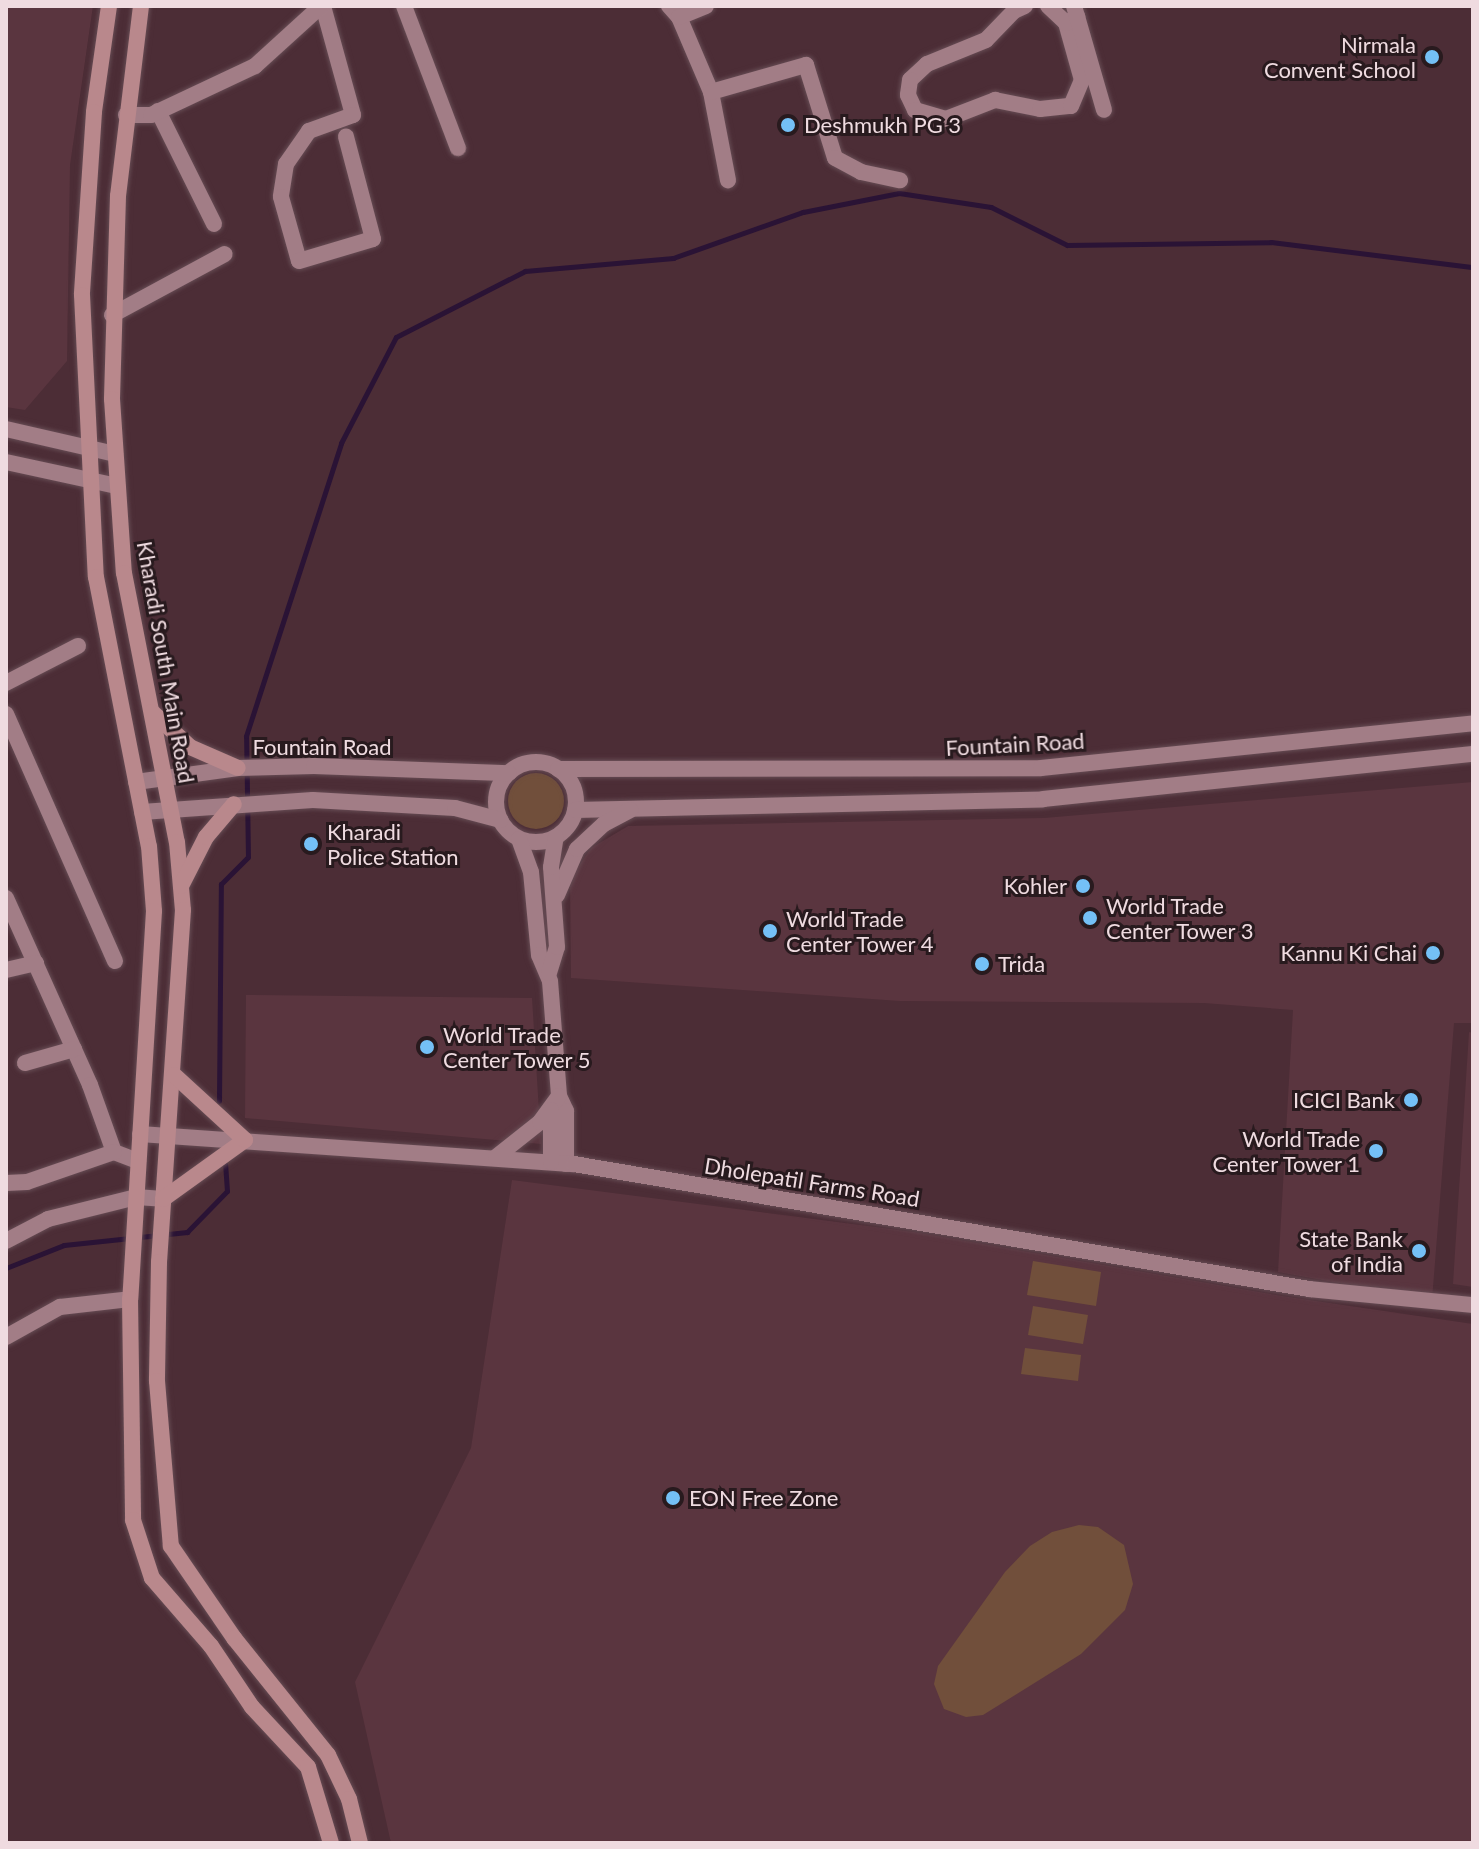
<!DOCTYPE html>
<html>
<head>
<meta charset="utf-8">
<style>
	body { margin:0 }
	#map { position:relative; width:1479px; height:1849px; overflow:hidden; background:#4c2d36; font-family:Lato,sans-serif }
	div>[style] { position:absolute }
	.built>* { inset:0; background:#5a353f }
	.green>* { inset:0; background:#714f3b }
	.round { border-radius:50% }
	.stream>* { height:5px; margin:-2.5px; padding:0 2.5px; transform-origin:2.5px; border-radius:2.5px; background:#2a1335 }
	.roads { filter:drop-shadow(0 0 2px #664c54) drop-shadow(0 0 2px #664c54) }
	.minor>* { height:16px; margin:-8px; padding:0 8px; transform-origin:8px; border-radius:8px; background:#a27d86 }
	.tertiary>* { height:16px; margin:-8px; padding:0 8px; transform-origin:8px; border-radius:8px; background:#a27d86 }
	.tertiary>.ring { margin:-8px; padding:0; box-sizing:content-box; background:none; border:16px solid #a27d86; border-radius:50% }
	.secondary>* { height:16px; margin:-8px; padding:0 8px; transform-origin:8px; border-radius:8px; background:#b9888c }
	.dots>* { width:22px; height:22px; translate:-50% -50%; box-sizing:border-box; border:4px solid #281a1e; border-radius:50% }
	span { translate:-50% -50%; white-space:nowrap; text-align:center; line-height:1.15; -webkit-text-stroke:6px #281a1e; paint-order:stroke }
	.poi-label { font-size:22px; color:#efdbe0 }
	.right { translate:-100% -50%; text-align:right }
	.left { translate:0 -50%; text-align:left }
	.street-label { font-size:22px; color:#efdbe0 }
	.frame { position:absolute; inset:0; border:8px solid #efdbe0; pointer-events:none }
</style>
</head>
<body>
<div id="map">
	<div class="built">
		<div style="clip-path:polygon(6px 6px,93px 6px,70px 165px,67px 361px,25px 410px,6px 407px)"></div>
		<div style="clip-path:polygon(1473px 782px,1473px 1023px,1454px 1023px,1432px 1300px,1278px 1272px,1293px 1010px,1204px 1003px,900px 1001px,571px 978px,570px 879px,591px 848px,628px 826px,1044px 818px)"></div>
		<div style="clip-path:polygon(246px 995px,532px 998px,541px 1144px,245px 1118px)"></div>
		<div style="clip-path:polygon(1469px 1032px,1473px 1033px,1473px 1287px,1453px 1284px)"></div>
		<div style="clip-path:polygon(512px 1180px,914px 1232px,1282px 1296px,1473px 1324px,1473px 1843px,391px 1843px,355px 1682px,471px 1448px)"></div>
	</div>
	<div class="green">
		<div class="round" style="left:508px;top:773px;width:56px;height:56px"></div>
		<div style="clip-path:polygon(1033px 1261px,1101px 1272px,1096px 1306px,1027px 1295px)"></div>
		<div style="clip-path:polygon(1033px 1306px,1088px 1315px,1083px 1344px,1028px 1335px)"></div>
		<div style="clip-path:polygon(1025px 1348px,1081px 1355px,1078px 1381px,1021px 1374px)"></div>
		<div style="clip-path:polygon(1079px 1525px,1098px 1527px,1124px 1545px,1133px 1584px,1125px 1610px,1081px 1654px,983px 1715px,966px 1717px,944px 1709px,934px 1684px,938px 1666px,1005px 1572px,1030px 1546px,1052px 1532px)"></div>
	</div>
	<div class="stream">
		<div style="left:219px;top:1101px;width:217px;rotate:-89.5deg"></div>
		<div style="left:221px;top:884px;width:38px;rotate:-45deg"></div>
		<div style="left:248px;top:857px;width:121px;rotate:-90.9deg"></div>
		<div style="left:246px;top:736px;width:308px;rotate:-72deg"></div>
		<div style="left:341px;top:443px;width:119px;rotate:-62.6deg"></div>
		<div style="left:396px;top:337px;width:145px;rotate:-27.1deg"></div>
		<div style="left:525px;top:271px;width:149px;rotate:-5deg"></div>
		<div style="left:673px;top:258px;width:138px;rotate:-19.5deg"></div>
		<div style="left:803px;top:212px;width:98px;rotate:-11.2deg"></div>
		<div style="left:899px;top:193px;width:93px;rotate:8.7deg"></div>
		<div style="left:991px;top:207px;width:85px;rotate:26.6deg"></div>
		<div style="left:1067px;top:245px;width:204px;rotate:-0.8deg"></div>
		<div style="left:1271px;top:242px;width:204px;rotate:7.1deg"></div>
		<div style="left:6px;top:1268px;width:62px;rotate:-21.6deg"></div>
		<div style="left:64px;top:1245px;width:124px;rotate:-6deg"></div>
		<div style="left:187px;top:1232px;width:57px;rotate:-45.7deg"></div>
		<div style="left:227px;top:1191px;width:27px;rotate:-94deg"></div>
	</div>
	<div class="roads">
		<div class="minor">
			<div style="left:323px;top:6px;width:113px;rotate:74.6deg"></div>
			<div style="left:353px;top:115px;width:47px;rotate:160deg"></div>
			<div style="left:309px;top:131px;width:40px;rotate:124.9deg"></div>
			<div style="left:286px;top:164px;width:33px;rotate:99deg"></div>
			<div style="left:281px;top:197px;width:66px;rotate:74.3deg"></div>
			<div style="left:299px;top:261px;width:77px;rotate:-16.6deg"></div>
			<div style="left:373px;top:239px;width:106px;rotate:-104.8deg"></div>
			<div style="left:404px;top:6px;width:152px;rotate:69.2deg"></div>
			<div style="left:669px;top:6px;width:15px;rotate:48deg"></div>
			<div style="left:679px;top:17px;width:82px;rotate:66.9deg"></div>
			<div style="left:711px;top:92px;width:90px;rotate:79.1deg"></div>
			<div style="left:1025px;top:6px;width:12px;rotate:156deg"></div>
			<div style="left:1014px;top:11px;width:40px;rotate:134deg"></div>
			<div style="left:986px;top:40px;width:64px;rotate:157.9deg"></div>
			<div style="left:927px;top:64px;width:23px;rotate:137deg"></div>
			<div style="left:910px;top:80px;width:15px;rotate:98deg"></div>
			<div style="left:908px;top:95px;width:17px;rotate:65deg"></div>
			<div style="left:915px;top:110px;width:32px;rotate:16deg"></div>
			<div style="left:946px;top:119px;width:53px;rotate:-21.2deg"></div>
			<div style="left:995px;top:100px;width:46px;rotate:11.3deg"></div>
			<div style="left:1040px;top:109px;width:31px;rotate:-6deg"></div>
			<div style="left:1071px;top:106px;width:28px;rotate:-67deg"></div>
			<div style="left:1082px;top:80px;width:59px;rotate:-105.7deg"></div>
			<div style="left:1066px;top:23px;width:13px;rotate:-29deg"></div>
			<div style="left:1048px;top:6px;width:25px;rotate:43deg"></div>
			<div style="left:1074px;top:6px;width:108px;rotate:73.9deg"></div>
			<div style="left:679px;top:17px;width:29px;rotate:-22deg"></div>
			<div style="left:711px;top:92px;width:99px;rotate:-15.9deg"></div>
			<div style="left:806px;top:65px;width:97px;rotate:72.7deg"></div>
			<div style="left:835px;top:158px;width:30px;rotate:28deg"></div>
			<div style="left:861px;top:172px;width:40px;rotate:12deg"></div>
			<div style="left:158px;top:111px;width:126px;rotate:63.6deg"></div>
			<div style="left:126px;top:115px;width:25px"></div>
			<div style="left:151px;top:115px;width:115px;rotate:-25.2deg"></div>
			<div style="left:255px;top:66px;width:89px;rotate:-42.3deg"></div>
			<div style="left:112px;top:315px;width:128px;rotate:-28.4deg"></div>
			<div style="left:6px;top:683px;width:81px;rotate:-27.2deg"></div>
			<div style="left:6px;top:714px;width:270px;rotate:66.2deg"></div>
			<div style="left:6px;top:898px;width:205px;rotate:65.8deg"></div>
			<div style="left:90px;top:1085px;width:71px;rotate:70.3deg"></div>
			<div style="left:114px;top:1152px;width:26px;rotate:21deg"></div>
			<div style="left:6px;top:970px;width:31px;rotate:-13deg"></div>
			<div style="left:25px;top:1063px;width:51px;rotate:-15.9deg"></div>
			<div style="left:6px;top:1183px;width:21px;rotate:-3deg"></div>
			<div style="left:27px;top:1182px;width:92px;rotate:-19deg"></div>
			<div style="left:6px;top:1241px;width:47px;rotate:-27.6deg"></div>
			<div style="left:48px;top:1219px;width:91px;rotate:-14deg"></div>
			<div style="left:136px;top:1197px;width:27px;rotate:4deg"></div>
			<div style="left:6px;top:1337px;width:62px;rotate:-29.1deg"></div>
			<div style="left:60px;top:1307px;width:70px;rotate:-6.5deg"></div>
		</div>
		<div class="tertiary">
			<div style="left:6px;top:429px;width:112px;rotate:12.9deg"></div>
			<div style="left:6px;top:462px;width:114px;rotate:12.2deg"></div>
			<div class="ring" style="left:496px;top:762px;width:64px;height:64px"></div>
			<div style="left:558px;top:769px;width:483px;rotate:-0.1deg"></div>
			<div style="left:1041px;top:768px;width:434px;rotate:-5.9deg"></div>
			<div style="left:136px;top:782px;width:103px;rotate:-7.8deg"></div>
			<div style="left:238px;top:768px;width:76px;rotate:-1.5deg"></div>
			<div style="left:314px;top:766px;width:195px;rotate:2.1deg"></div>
			<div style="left:575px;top:810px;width:468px;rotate:-1.3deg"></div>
			<div style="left:1043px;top:799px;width:432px;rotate:-6deg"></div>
			<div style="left:142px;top:812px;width:171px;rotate:-4deg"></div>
			<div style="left:313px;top:800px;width:142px;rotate:3.2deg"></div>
			<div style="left:455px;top:808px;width:47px;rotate:14.9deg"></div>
			<div style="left:519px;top:839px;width:35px;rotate:70deg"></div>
			<div style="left:531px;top:872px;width:83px;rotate:84.5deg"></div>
			<div style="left:539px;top:955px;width:28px;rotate:67deg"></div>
			<div style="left:550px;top:981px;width:115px;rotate:85.5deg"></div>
			<div style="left:559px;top:1096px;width:17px;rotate:65deg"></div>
			<div style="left:566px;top:1111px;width:53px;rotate:90deg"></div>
			<div style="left:557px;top:895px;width:50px;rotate:-66.5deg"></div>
			<div style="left:577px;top:849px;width:37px;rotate:-43deg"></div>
			<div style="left:604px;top:824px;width:30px;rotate:-28deg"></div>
			<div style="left:549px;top:973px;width:27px;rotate:-73deg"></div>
			<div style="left:557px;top:947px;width:80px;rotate:-94.3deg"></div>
			<div style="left:551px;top:867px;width:30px;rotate:-81deg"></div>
			<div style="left:140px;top:1134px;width:435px;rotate:4deg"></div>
			<div style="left:574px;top:1164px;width:746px;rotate:9.65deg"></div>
			<div style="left:1309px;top:1289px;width:165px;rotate:5.6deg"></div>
			<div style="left:496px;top:1157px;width:56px;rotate:-38.5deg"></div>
			<div style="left:540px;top:1122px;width:32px;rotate:-54deg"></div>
			<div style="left:551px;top:1162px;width:52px;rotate:-90deg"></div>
		</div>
		<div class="secondary">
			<div style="left:109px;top:6px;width:107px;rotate:98.1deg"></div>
			<div style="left:94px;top:112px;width:183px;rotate:93.8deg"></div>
			<div style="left:82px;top:295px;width:282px;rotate:87.2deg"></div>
			<div style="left:96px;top:577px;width:274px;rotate:78.9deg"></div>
			<div style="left:149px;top:846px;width:65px;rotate:85.6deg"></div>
			<div style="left:154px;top:911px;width:389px;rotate:93.5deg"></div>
			<div style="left:130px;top:1299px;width:221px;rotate:89.2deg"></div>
			<div style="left:133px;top:1520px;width:61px;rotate:71.9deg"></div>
			<div style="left:152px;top:1578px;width:90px;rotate:49.1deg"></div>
			<div style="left:211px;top:1646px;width:73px;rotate:56.1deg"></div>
			<div style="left:252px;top:1707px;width:82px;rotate:47deg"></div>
			<div style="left:308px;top:1767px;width:79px;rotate:73.2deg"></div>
			<div style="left:141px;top:6px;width:191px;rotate:96.9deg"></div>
			<div style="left:118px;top:196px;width:203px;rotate:91.7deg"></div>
			<div style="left:112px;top:399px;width:174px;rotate:86.1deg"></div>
			<div style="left:124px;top:573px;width:274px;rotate:78.9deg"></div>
			<div style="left:177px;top:842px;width:68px;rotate:85deg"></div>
			<div style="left:183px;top:910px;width:353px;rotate:93.9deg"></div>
			<div style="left:159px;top:1262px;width:119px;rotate:91deg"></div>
			<div style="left:157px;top:1381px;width:166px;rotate:85.2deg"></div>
			<div style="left:171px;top:1546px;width:112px;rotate:55.6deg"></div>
			<div style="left:234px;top:1638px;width:150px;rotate:51.2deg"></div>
			<div style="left:328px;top:1755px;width:49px;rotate:64.5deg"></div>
			<div style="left:349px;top:1799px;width:45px;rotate:76deg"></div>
			<div style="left:152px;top:712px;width:52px;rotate:42.6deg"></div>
			<div style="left:190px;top:747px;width:52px;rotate:23.6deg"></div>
			<div style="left:181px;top:886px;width:55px;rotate:-63deg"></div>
			<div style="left:206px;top:837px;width:43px;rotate:-49.7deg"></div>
			<div style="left:163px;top:1199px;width:101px;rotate:-35.7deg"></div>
			<div style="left:245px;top:1140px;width:96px;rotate:-137.5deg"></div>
		</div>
	</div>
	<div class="dots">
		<div style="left:1432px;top:57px;background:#74c0f6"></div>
		<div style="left:788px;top:125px;background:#74c0f6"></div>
		<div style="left:311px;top:844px;background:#74c0f6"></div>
		<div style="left:1083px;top:886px;background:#74c0f6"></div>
		<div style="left:1090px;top:918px;background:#74c0f6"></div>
		<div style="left:770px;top:931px;background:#74c0f6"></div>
		<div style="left:1433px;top:953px;background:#74c0f6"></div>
		<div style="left:982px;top:964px;background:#74c0f6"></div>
		<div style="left:427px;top:1047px;background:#74c0f6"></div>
		<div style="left:1411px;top:1100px;background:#74c0f6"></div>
		<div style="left:1376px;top:1151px;background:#74c0f6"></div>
		<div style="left:1419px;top:1251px;background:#74c0f6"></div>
		<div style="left:673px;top:1498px;background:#74c0f6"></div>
	</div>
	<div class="poi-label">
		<span class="right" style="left:1416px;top:57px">Nirmala<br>Convent School</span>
		<span class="left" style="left:804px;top:125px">Deshmukh PG 3</span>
		<span class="left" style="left:327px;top:844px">Kharadi<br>Police Station</span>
		<span class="right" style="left:1067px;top:886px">Kohler</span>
		<span class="left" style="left:1106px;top:918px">World Trade<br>Center Tower 3</span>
		<span class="left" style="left:786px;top:931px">World Trade<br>Center Tower 4</span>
		<span class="right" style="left:1417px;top:953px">Kannu Ki Chai</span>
		<span class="left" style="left:998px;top:964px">Trida</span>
		<span class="left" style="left:443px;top:1047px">World Trade<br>Center Tower 5</span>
		<span class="right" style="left:1395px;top:1100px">ICICI Bank</span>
		<span class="right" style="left:1360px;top:1151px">World Trade<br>Center Tower 1</span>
		<span class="right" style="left:1403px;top:1251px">State Bank<br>of India</span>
		<span class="left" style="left:689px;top:1498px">EON Free Zone</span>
	</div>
	<div class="street-label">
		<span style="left:166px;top:662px;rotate:80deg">Kharadi South Main Road</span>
		<span style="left:1015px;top:744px;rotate:-3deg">Fountain Road</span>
		<span style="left:322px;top:747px">Fountain Road</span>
		<span style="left:812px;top:1182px;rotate:9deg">Dholepatil Farms Road</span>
	</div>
	<div class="frame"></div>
</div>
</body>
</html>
